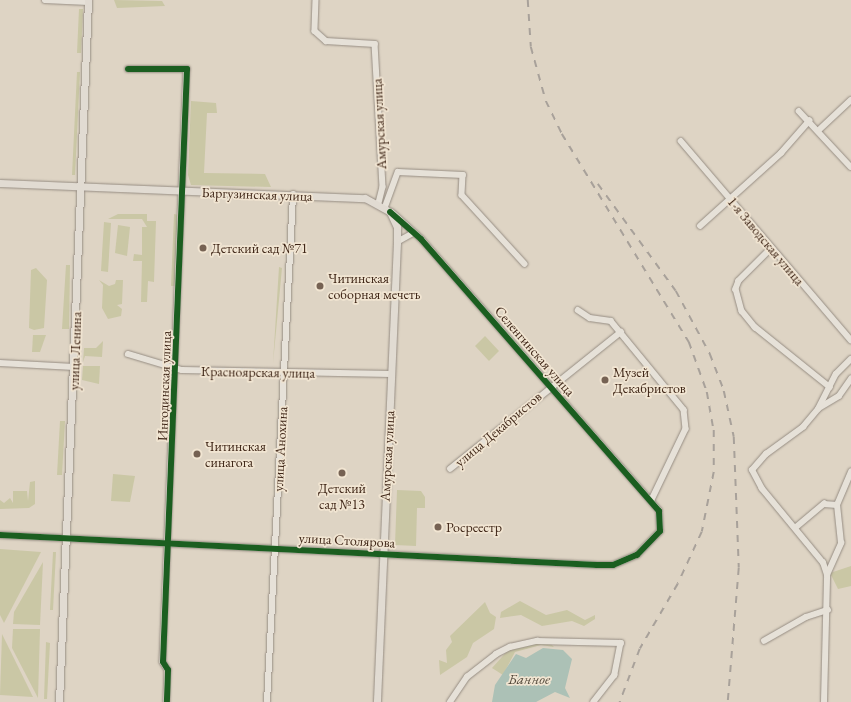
<!DOCTYPE html>
<html>
<head>
<meta charset="utf-8">
<style>
	body { margin:0 }
	#map { position:relative; width:851px; height:702px; overflow:hidden; background:#ded4c4; font-family:"EB Garamond",serif }
	div>[style] { position:absolute }
	.green>* { inset:0; background:#cac7a5 }
	.water>* { inset:0; background:#acc1b6 }
	.roads { filter:drop-shadow(0 0 1px #968d83) drop-shadow(0 0 1px #968d83) }
	.minor>* { height:5.5px; margin:-2.75px; padding:0 2.75px; transform-origin:2.75px; border-radius:2.75px; background:#e6e1d8 }
	.major>* { height:7px; margin:-3.5px; padding:0 3.5px; transform-origin:3.5px; border-radius:3.5px; background:#e1dbd2 }
	.rail>* { height:1.5px; margin-top:-0.75px; transform-origin:0; background:repeating-linear-gradient(90deg,#a8a19a 0 7px,transparent 0 14px) }
	.cycleway>* { height:6px; margin:-3px; padding:0 3px; transform-origin:3px; border-radius:3px; background:#1b5e20 }
	.dots>* { width:11px; height:11px; translate:-50% -50%; box-sizing:border-box; border:2px solid #f1e5d2; border-radius:50% }
	span { translate:-50% -50%; white-space:nowrap; text-align:center; line-height:1.15; -webkit-text-stroke:3.5px #f1e5d2; paint-order:stroke }
	.street-label { font-size:14px; color:#3e2516 }
	.poi-label { font-size:14px; color:#3e2516 }
	.left { translate:0 -50%; text-align:left }
	.water-label { font-size:15px; color:#544a3c; font-style:italic }
</style>
</head>
<body>
<div id="map">
	<div class="green">
		<div style="clip-path:polygon(114px 0,162px 1px,165px 6px,117px 8px)"></div>
		<div style="clip-path:polygon(79px 9px,83px 9px,81px 53px,77px 53px)"></div>
		<div style="clip-path:polygon(77px 72px,80px 72px,75px 175px,72px 175px)"></div>
		<div style="clip-path:polygon(191px 101px,216px 103px,217px 113px,207px 113px,204px 173px,265px 174px,271px 187px,191px 185px,188px 175px)"></div>
		<div style="clip-path:polygon(118px 214px,147px 214px,147px 221px,156px 221px,154px 282px,148px 281px,147px 302px,141px 302px,142px 261px,133px 261px,134px 254px,142px 255px,142px 227px,147px 227px,142px 219px,108px 219px)"></div>
		<div style="clip-path:polygon(174px 214px,179px 215px,176px 286px,171px 286px)"></div>
		<div style="clip-path:polygon(104px 222px,111px 223px,108px 272px,101px 271px)"></div>
		<div style="clip-path:polygon(118px 225px,130px 227px,127px 256px,115px 253px)"></div>
		<div style="clip-path:polygon(66px 265px,70px 265px,69px 329px,62px 329px)"></div>
		<div style="clip-path:polygon(279px 267px,282px 268px,273px 363px)"></div>
		<div style="clip-path:polygon(36px 268px,47px 280px,44px 328px,34px 330px,29px 328px,31px 270px)"></div>
		<div style="clip-path:polygon(99px 280px,109px 286px,115px 284px,116px 280px,123px 280px,122px 304px,117px 305px,122px 309px,121px 316px,108px 319px,102px 308px,103px 285px)"></div>
		<div style="clip-path:polygon(33px 335px,46px 335px,40px 352px,32px 352px)"></div>
		<div style="clip-path:polygon(485px 336px,499px 351px,489px 361px,475px 346px)"></div>
		<div style="clip-path:polygon(103px 341px,102px 357px,85px 356px,83px 362px,84px 348px,96px 348px)"></div>
		<div style="clip-path:polygon(83px 366px,100px 366px,99px 384px,82px 380px)"></div>
		<div style="clip-path:polygon(60px 421px,65px 421px,62px 475px,57px 475px)"></div>
		<div style="clip-path:polygon(113px 474px,135px 476px,130px 502px,111px 501px)"></div>
		<div style="clip-path:polygon(35px 481px,35px 504px,29px 508px,0 509px,0 500px,4px 503px,10px 498px,13px 503px,13px 491px,27px 491px,28px 501px,30px 482px)"></div>
		<div style="clip-path:polygon(397px 490px,421px 491px,425px 497px,425px 508px,417px 508px,416px 546px,395px 545px)"></div>
		<div style="clip-path:polygon(0 549px,41px 552px,4px 623px,0 615px)"></div>
		<div style="clip-path:polygon(53px 552px,56px 552px,53px 610px,50px 610px)"></div>
		<div style="clip-path:polygon(43px 562px,40px 625px,13px 624px,14px 612px)"></div>
		<div style="clip-path:polygon(851px 566px,851px 586px,838px 589px,830px 573px)"></div>
		<div style="clip-path:polygon(520px 601px,546px 615px,567px 610px,585px 620px,595px 615px,595px 619px,584px 626px,572px 621px,542px 626px,521px 615px,500px 618px,501px 612px)"></div>
		<div style="clip-path:polygon(485px 602px,490px 613px,496px 617px,494px 629px,473px 643px,467px 657px,440px 675px,439px 660px,447px 663px,446px 650px,452px 642px,450px 636px)"></div>
		<div style="clip-path:polygon(13px 629px,40px 629px,38px 698px,12px 648px)"></div>
		<div style="clip-path:polygon(2px 634px,33px 697px,0 695px)"></div>
		<div style="clip-path:polygon(545px 638px,554px 647px,541px 645px,515px 652px,503px 675px,492px 668px,510px 648px)"></div>
		<div style="clip-path:polygon(46px 642px,50px 643px,47px 699px,44px 699px)"></div>
	</div>
	<div class="water">
		<div style="clip-path:polygon(543px 648px,563px 650px,572px 659px,565px 688px,570px 698px,555px 692px,536px 702px,492px 702px,495px 685px,516px 654px,526px 658px)"></div>
	</div>
	<div class="roads">
		<div class="minor">
			<div style="left:45px;top:0;width:43px;rotate:2.7deg"></div>
			<div style="left:316px;top:0;width:31px;rotate:92deg"></div>
			<div style="left:315px;top:31px;width:15px;rotate:42deg"></div>
			<div style="left:326px;top:41px;width:49px;rotate:3.5deg"></div>
			<div style="left:375px;top:44px;width:143px;rotate:86.8deg"></div>
			<div style="left:383px;top:187px;width:16px;rotate:104deg"></div>
			<div style="left:128px;top:69px;width:59px"></div>
			<div style="left:187px;top:69px;width:593px;rotate:92.32deg"></div>
			<div style="left:163px;top:662px;width:9px;rotate:58deg"></div>
			<div style="left:168px;top:670px;width:32px;rotate:92deg"></div>
			<div style="left:799px;top:111px;width:76px;rotate:47.1deg"></div>
			<div style="left:818px;top:131px;width:45px;rotate:-43.2deg"></div>
			<div style="left:681px;top:141px;width:262px;rotate:49.5deg"></div>
			<div style="left:385px;top:207px;width:37px;rotate:-70deg"></div>
			<div style="left:398px;top:172px;width:65px;rotate:2.6deg"></div>
			<div style="left:463px;top:175px;width:20px;rotate:93deg"></div>
			<div style="left:462px;top:195px;width:93px;rotate:47.6deg"></div>
			<div style="left:700px;top:226px;width:109px;rotate:-42deg"></div>
			<div style="left:781px;top:153px;width:43px;rotate:-48.8deg"></div>
			<div style="left:397px;top:242px;width:18px;rotate:-29deg"></div>
			<div style="left:772px;top:248px;width:47px;rotate:135deg"></div>
			<div style="left:739px;top:281px;width:9px;rotate:111deg"></div>
			<div style="left:736px;top:289px;width:23px;rotate:75deg"></div>
			<div style="left:742px;top:311px;width:21px;rotate:51deg"></div>
			<div style="left:755px;top:327px;width:96px;rotate:38.7deg"></div>
			<div style="left:578px;top:310px;width:14px;rotate:34deg"></div>
			<div style="left:590px;top:318px;width:21px;rotate:8deg"></div>
			<div style="left:611px;top:321px;width:115px;rotate:50.6deg"></div>
			<div style="left:684px;top:410px;width:19px;rotate:84deg"></div>
			<div style="left:686px;top:429px;width:79px;rotate:115.6deg"></div>
			<div style="left:128px;top:354px;width:56px;rotate:16.5deg"></div>
			<div style="left:182px;top:370px;width:209px;rotate:1.1deg"></div>
			<div style="left:0;top:363px;width:74px;rotate:3.1deg"></div>
			<div style="left:819px;top:408px;width:23px;rotate:-31deg"></div>
			<div style="left:839px;top:396px;width:21px;rotate:-55deg"></div>
			<div style="left:450px;top:469px;width:219px;rotate:-38.7deg"></div>
			<div style="left:795px;top:528px;width:38px;rotate:-40deg"></div>
			<div style="left:824px;top:504px;width:13px;rotate:4deg"></div>
			<div style="left:837px;top:505px;width:36px;rotate:-67deg"></div>
			<div style="left:0;top:535px;width:598px;rotate:2.88deg"></div>
			<div style="left:597px;top:565px;width:16px"></div>
			<div style="left:613px;top:565px;width:26px;rotate:-23deg"></div>
			<div style="left:637px;top:555px;width:33px;rotate:-46deg"></div>
			<div style="left:660px;top:531px;width:20px;rotate:-93deg"></div>
			<div style="left:659px;top:511px;width:361px;rotate:-131.2deg"></div>
			<div style="left:421px;top:239px;width:39px;rotate:-138deg"></div>
			<div style="left:827px;top:575px;width:35px;rotate:-66deg"></div>
			<div style="left:841px;top:543px;width:38px;rotate:-96deg"></div>
			<div style="left:764px;top:641px;width:48px;rotate:-29.7deg"></div>
			<div style="left:806px;top:617px;width:23px;rotate:-18deg"></div>
			<div style="left:267px;top:702px;width:508px;rotate:-87.06deg"></div>
			<div style="left:450px;top:702px;width:30px;rotate:-56deg"></div>
			<div style="left:467px;top:677px;width:37px;rotate:-38deg"></div>
			<div style="left:496px;top:654px;width:16px;rotate:-27deg"></div>
			<div style="left:510px;top:647px;width:28px;rotate:-13deg"></div>
			<div style="left:537px;top:641px;width:84px;rotate:1.4deg"></div>
			<div style="left:621px;top:643px;width:33px;rotate:101deg"></div>
			<div style="left:615px;top:675px;width:34px;rotate:128deg"></div>
			<div style="left:824px;top:702px;width:127px;rotate:-88.6deg"></div>
			<div style="left:827px;top:575px;width:13px;rotate:-108deg"></div>
			<div style="left:823px;top:563px;width:96px;rotate:-129.5deg"></div>
			<div style="left:762px;top:489px;width:21px;rotate:-118deg"></div>
			<div style="left:752px;top:470px;width:21px;rotate:-49deg"></div>
			<div style="left:766px;top:454px;width:46px;rotate:-36.1deg"></div>
			<div style="left:803px;top:427px;width:23px;rotate:-50deg"></div>
			<div style="left:818px;top:409px;width:39px;rotate:-63deg"></div>
			<div style="left:836px;top:374px;width:21px;rotate:-45deg"></div>
		</div>
		<div class="major">
			<div style="left:0;top:183px;width:365px;rotate:2.4deg"></div>
			<div style="left:365px;top:198px;width:29px;rotate:29deg"></div>
			<div style="left:390px;top:212px;width:17px;rotate:65deg"></div>
			<div style="left:397px;top:227px;width:15px;rotate:90deg"></div>
			<div style="left:397px;top:242px;width:460px;rotate:92.5deg"></div>
			<div style="left:59px;top:702px;width:703px;rotate:-87.63deg"></div>
		</div>
	</div>
	<div class="rail">
		<div style="left:528px;top:0;width:47px;rotate:86.3deg"></div>
		<div style="left:531px;top:47px;width:56px;rotate:74.5deg"></div>
		<div style="left:546px;top:101px;width:37px;rotate:64deg"></div>
		<div style="left:562px;top:134px;width:244px;rotate:58.6deg"></div>
		<div style="left:689px;top:342px;width:53px;rotate:70.2deg"></div>
		<div style="left:707px;top:392px;width:39px;rotate:80deg"></div>
		<div style="left:714px;top:430px;width:42px;rotate:90deg"></div>
		<div style="left:714px;top:472px;width:61px;rotate:101.3deg"></div>
		<div style="left:702px;top:532px;width:57px;rotate:114.8deg"></div>
		<div style="left:678px;top:584px;width:75px;rotate:120.3deg"></div>
		<div style="left:640px;top:649px;width:57px;rotate:110.7deg"></div>
		<div style="left:598px;top:184px;width:132px;rotate:53.9deg"></div>
		<div style="left:676px;top:291px;width:72px;rotate:61.6deg"></div>
		<div style="left:710px;top:354px;width:40px;rotate:69deg"></div>
		<div style="left:724px;top:391px;width:47px;rotate:77.7deg"></div>
		<div style="left:734px;top:437px;width:131px;rotate:87.8deg"></div>
		<div style="left:739px;top:568px;width:134px;rotate:94.7deg"></div>
	</div>
	<div class="cycleway">
		<div style="left:128px;top:69px;width:59px"></div>
		<div style="left:187px;top:69px;width:593px;rotate:92.32deg"></div>
		<div style="left:163px;top:662px;width:9px;rotate:58deg"></div>
		<div style="left:168px;top:670px;width:32px;rotate:92deg"></div>
		<div style="left:0;top:535px;width:598px;rotate:2.88deg"></div>
		<div style="left:597px;top:565px;width:16px"></div>
		<div style="left:613px;top:565px;width:26px;rotate:-23deg"></div>
		<div style="left:637px;top:555px;width:33px;rotate:-46deg"></div>
		<div style="left:660px;top:531px;width:20px;rotate:-93deg"></div>
		<div style="left:659px;top:511px;width:361px;rotate:-131.2deg"></div>
		<div style="left:421px;top:239px;width:41px;rotate:-138.9deg"></div>
	</div>
	<div class="dots">
		<div style="left:203px;top:248px;background:#766253"></div>
		<div style="left:320px;top:286px;background:#766253"></div>
		<div style="left:605px;top:380px;background:#766253"></div>
		<div style="left:197px;top:454px;background:#766253"></div>
		<div style="left:342px;top:473px;background:#766253"></div>
		<div style="left:438px;top:527px;background:#766253"></div>
	</div>
	<div class="street-label">
		<span style="left:379px;top:124px;rotate:-93deg">Амурская улица</span>
		<span style="left:257px;top:194px;rotate:2deg">Баргузинская улица</span>
		<span style="left:766px;top:241px;rotate:50deg">1-я Заводская улица</span>
		<span style="left:75px;top:351px;rotate:-88deg">улица Ленина</span>
		<span style="left:535px;top:351px;rotate:49deg">Селенгинская улица</span>
		<span style="left:258px;top:372px;rotate:1deg">Красноярская улица</span>
		<span style="left:164px;top:386px;rotate:-88deg">Ингодинская улица</span>
		<span style="left:498px;top:429px;rotate:-40deg">улица Декабристов</span>
		<span style="left:280px;top:449px;rotate:-87deg">улица Анохина</span>
		<span style="left:387px;top:456px;rotate:-87deg">Амурская улица</span>
		<span style="left:347px;top:540px;rotate:3deg">улица Столярова</span>
	</div>
	<div class="poi-label">
		<span class="left" style="left:211px;top:248px">Детский сад №71</span>
		<span class="left" style="left:328px;top:286px">Читинская<br>соборная мечеть</span>
		<span class="left" style="left:613px;top:380px">Музей<br>Декабристов</span>
		<span class="left" style="left:205px;top:454px">Читинская<br>синагога</span>
		<span style="left:342px;top:496px">Детский<br>сад №13</span>
		<span class="left" style="left:446px;top:527px">Росреестр</span>
	</div>
	<div class="water-label">
		<span style="left:529px;top:679px">Банное</span>
	</div>
</div>
</body>
</html>
